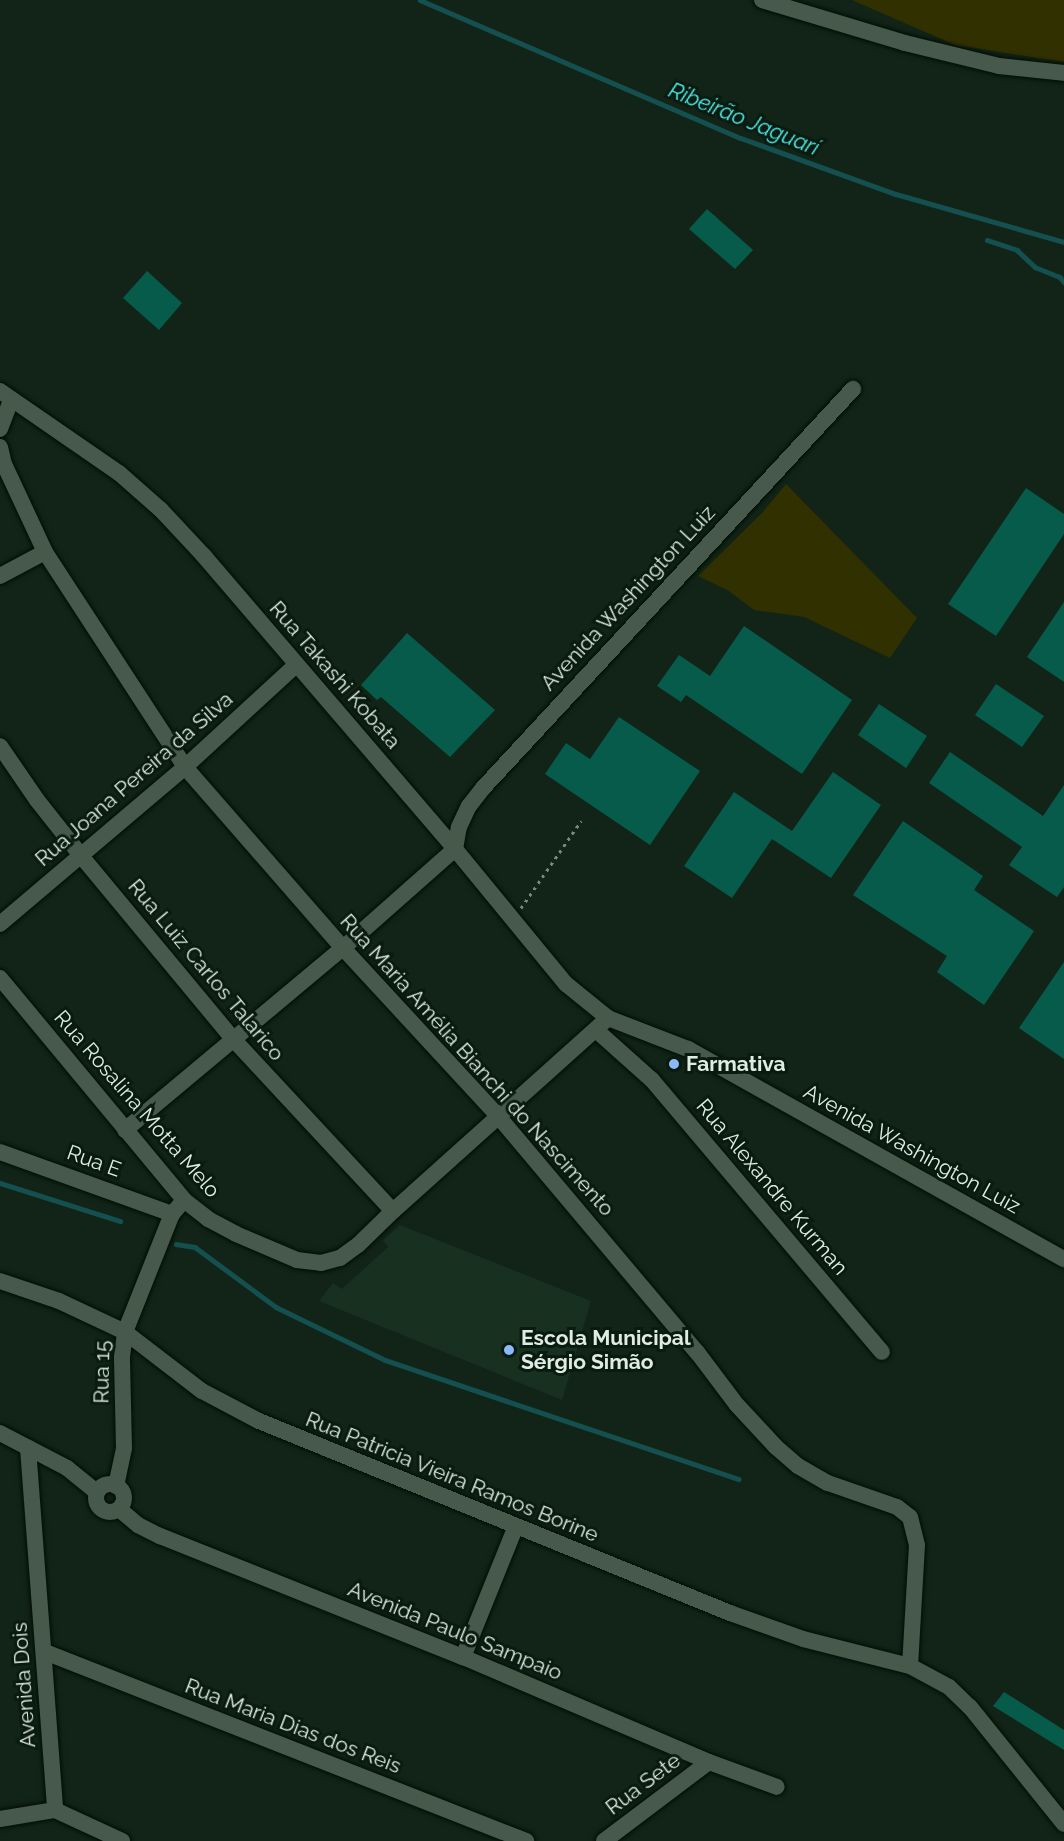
<!DOCTYPE html>
<html>
<head>
<meta charset="utf-8">
<style>
	body { margin:0 }
	#map { position:relative; width:1064px; height:1841px; overflow:hidden; background:#122417; font-family:Raleway,sans-serif }
	div>[style] { position:absolute }
	.built>* { inset:0; background:#18301f }
	.green>* { inset:0; background:#303001 }
	.stream>* { height:4.5px; margin:-2.25px; padding:0 2.25px; transform-origin:2.25px; border-radius:2.25px; background:#14504f }
	.building>* { inset:0; background:#065b4a }
	.path>* { height:3px; margin-top:-1.5px; transform-origin:0; background:repeating-linear-gradient(90deg,#7b8a7f 0 3px,transparent 0 7.5px) }
	.roads { filter:drop-shadow(0 0 2px #010d04) drop-shadow(0 0 2px #010d04) }
	.minor>* { height:16px; margin:-8px; padding:0 8px; transform-origin:8px; border-radius:8px; background:#46594b }
	.minor>.ring { margin:-8px; padding:0; box-sizing:content-box; background:none; border:16px solid #46594b; border-radius:50% }
	.dots>* { width:16px; height:16px; translate:-50% -50%; box-sizing:border-box; border:3px solid #091a0e; border-radius:50% }
	span { translate:-50% -50%; white-space:nowrap; text-align:center; line-height:1.15; -webkit-text-stroke:6px #091a0e; paint-order:stroke }
	.street-label { font-size:21px; color:#e0ece3 }
	.poi-label { font-size:21px; color:#e0ece3; font-weight:700 }
	.left { translate:0 -50%; text-align:left }
	.water-label { font-size:22px; color:#50edec; font-style:italic }
</style>
</head>
<body>
<div id="map">
	<div class="built">
		<div style="clip-path:polygon(400px 1225px,591px 1301px,562px 1400px,319px 1301px,333px 1283px,342px 1289px,388px 1247px,383px 1240px)"></div>
	</div>
	<div class="green">
		<div style="clip-path:polygon(852px 0,1064px 0,1064px 62px,955px 45px)"></div>
		<div style="clip-path:polygon(786px 484px,917px 618px,890px 658px,804px 617px,754px 610px,729px 591px,698px 576px,762px 513px)"></div>
	</div>
	<div class="stream">
		<div style="left:420px;top:0;width:349px;rotate:23.3deg"></div>
		<div style="left:741px;top:138px;width:165px;rotate:19.9deg"></div>
		<div style="left:896px;top:194px;width:175px;rotate:15.9deg"></div>
		<div style="left:987px;top:240px;width:32px;rotate:18deg"></div>
		<div style="left:1017px;top:250px;width:25px;rotate:43deg"></div>
		<div style="left:1035px;top:267px;width:27px;rotate:22deg"></div>
		<div style="left:1060px;top:277px;width:6px;rotate:51deg"></div>
		<div style="left:0;top:1183px;width:126px;rotate:17.6deg"></div>
		<div style="left:176px;top:1244px;width:19px;rotate:9deg"></div>
		<div style="left:195px;top:1247px;width:101px;rotate:36.5deg"></div>
		<div style="left:276px;top:1307px;width:121px;rotate:25.9deg"></div>
		<div style="left:385px;top:1360px;width:373px;rotate:18.6deg"></div>
	</div>
	<div class="building">
		<div style="clip-path:polygon(707px 209px,753px 250px,735px 269px,689px 229px)"></div>
		<div style="clip-path:polygon(147px 271px,182px 303px,159px 330px,123px 298px)"></div>
		<div style="clip-path:polygon(1026px 488px,1064px 514px,1064px 534px,996px 636px,948px 604px)"></div>
		<div style="clip-path:polygon(1064px 602px,1064px 682px,1027px 657px)"></div>
		<div style="clip-path:polygon(744px 626px,852px 700px,802px 774px,686px 695px,681px 702px,657px 686px,679px 655px,710px 676px)"></div>
		<div style="clip-path:polygon(407px 633px,495px 710px,450px 757px,381px 697px,377px 700px,361px 685px)"></div>
		<div style="clip-path:polygon(996px 684px,1044px 716px,1022px 747px,975px 715px)"></div>
		<div style="clip-path:polygon(879px 704px,927px 736px,906px 768px,858px 735px)"></div>
		<div style="clip-path:polygon(619px 717px,700px 771px,650px 845px,545px 774px,566px 743px,590px 759px)"></div>
		<div style="clip-path:polygon(950px 752px,1043px 816px,1064px 785px,1064px 887px,1057px 897px,1009px 865px,1022px 847px,929px 783px)"></div>
		<div style="clip-path:polygon(833px 772px,881px 805px,831px 878px,772px 839px,732px 898px,684px 866px,734px 792px,792px 831px)"></div>
		<div style="clip-path:polygon(903px 821px,983px 876px,974px 890px,1034px 931px,984px 1005px,937px 972px,947px 956px,853px 895px)"></div>
		<div style="clip-path:polygon(1064px 962px,1064px 1059px,1019px 1028px)"></div>
		<div style="clip-path:polygon(1004px 1692px,1064px 1730px,1064px 1750px,993px 1706px)"></div>
	</div>
	<div class="path">
		<div style="left:521px;top:908px;width:106px;rotate:-55.4deg"></div>
	</div>
	<div class="roads">
		<div class="minor">
			<div style="left:762px;top:0;width:149px;rotate:16.7deg"></div>
			<div style="left:905px;top:43px;width:97px;rotate:13.7deg"></div>
			<div style="left:999px;top:66px;width:65px;rotate:6.1deg"></div>
			<div style="left:0;top:391px;width:145px;rotate:34.6deg"></div>
			<div style="left:119px;top:473px;width:56px;rotate:41.4deg"></div>
			<div style="left:161px;top:510px;width:63px;rotate:46.9deg"></div>
			<div style="left:204px;top:556px;width:386px;rotate:49.4deg"></div>
			<div style="left:455px;top:849px;width:175px;rotate:50.6deg"></div>
			<div style="left:566px;top:984px;width:54px;rotate:39deg"></div>
			<div style="left:608px;top:1018px;width:86px;rotate:21.2deg"></div>
			<div style="left:688px;top:1049px;width:431px;rotate:29.2deg"></div>
			<div style="left:0;top:429px;width:31px;rotate:-69deg"></div>
			<div style="left:0;top:447px;width:17px;rotate:77deg"></div>
			<div style="left:4px;top:464px;width:97px;rotate:65deg"></div>
			<div style="left:45px;top:552px;width:257px;rotate:56.9deg"></div>
			<div style="left:185px;top:767px;width:240px;rotate:48.9deg"></div>
			<div style="left:343px;top:948px;width:229px;rotate:47.3deg"></div>
			<div style="left:498px;top:1116px;width:309px;rotate:49.9deg"></div>
			<div style="left:697px;top:1352px;width:66px;rotate:53deg"></div>
			<div style="left:737px;top:1405px;width:57px;rotate:47.1deg"></div>
			<div style="left:776px;top:1447px;width:29px;rotate:41deg"></div>
			<div style="left:798px;top:1466px;width:34px;rotate:30deg"></div>
			<div style="left:828px;top:1483px;width:73px;rotate:19.2deg"></div>
			<div style="left:897px;top:1507px;width:16px;rotate:38deg"></div>
			<div style="left:910px;top:1517px;width:29px;rotate:76deg"></div>
			<div style="left:917px;top:1545px;width:121px;rotate:93.3deg"></div>
			<div style="left:0;top:576px;width:51px;rotate:-28.1deg"></div>
			<div style="left:0;top:746px;width:65px;rotate:55.6deg"></div>
			<div style="left:37px;top:800px;width:73px;rotate:51.7deg"></div>
			<div style="left:82px;top:857px;width:238px;rotate:50.3deg"></div>
			<div style="left:234px;top:1040px;width:233px;rotate:47.1deg"></div>
			<div style="left:0;top:924px;width:243px;rotate:-40.3deg"></div>
			<div style="left:185px;top:767px;width:151px;rotate:-42.6deg"></div>
			<div style="left:0;top:978px;width:288px;rotate:50.3deg"></div>
			<div style="left:184px;top:1200px;width:31px;rotate:38deg"></div>
			<div style="left:208px;top:1219px;width:32px;rotate:28deg"></div>
			<div style="left:236px;top:1234px;width:66px;rotate:23.1deg"></div>
			<div style="left:297px;top:1260px;width:24px;rotate:7deg"></div>
			<div style="left:321px;top:1263px;width:20px;rotate:-15deg"></div>
			<div style="left:340px;top:1258px;width:22px;rotate:-36deg"></div>
			<div style="left:358px;top:1245px;width:49px;rotate:-44.2deg"></div>
			<div style="left:393px;top:1211px;width:289px;rotate:-41.9deg"></div>
			<div style="left:596px;top:1030px;width:75px;rotate:41.8deg"></div>
			<div style="left:652px;top:1080px;width:356px;rotate:49.8deg"></div>
			<div style="left:125px;top:1130px;width:284px;rotate:-39.9deg"></div>
			<div style="left:343px;top:948px;width:149px;rotate:-41.5deg"></div>
			<div style="left:455px;top:849px;width:22px;rotate:-80deg"></div>
			<div style="left:459px;top:827px;width:23px;rotate:-65deg"></div>
			<div style="left:469px;top:806px;width:24px;rotate:-52deg"></div>
			<div style="left:484px;top:787px;width:543px;rotate:-47.17deg"></div>
			<div style="left:0;top:1152px;width:183px;rotate:19.8deg"></div>
			<div style="left:0;top:1281px;width:62px;rotate:18.7deg"></div>
			<div style="left:59px;top:1301px;width:73px;rotate:25.2deg"></div>
			<div style="left:125px;top:1332px;width:97px;rotate:37.5deg"></div>
			<div style="left:202px;top:1391px;width:64px;rotate:27.8deg"></div>
			<div style="left:259px;top:1421px;width:509px;rotate:22.18deg"></div>
			<div style="left:730px;top:1613px;width:77px;rotate:19.6deg"></div>
			<div style="left:803px;top:1639px;width:110px;rotate:14.2deg"></div>
			<div style="left:910px;top:1666px;width:44px;rotate:28.3deg"></div>
			<div style="left:949px;top:1687px;width:29px;rotate:44deg"></div>
			<div style="left:970px;top:1707px;width:150px;rotate:51.2deg"></div>
			<div style="left:0;top:1433px;width:76px;rotate:27.6deg"></div>
			<div style="left:67px;top:1468px;width:38px;rotate:39deg"></div>
			<div style="left:28px;top:1448px;width:363px;rotate:85.7deg"></div>
			<div class="ring" style="left:96px;top:1484px;width:12px;height:12px"></div>
			<div style="left:116px;top:1486px;width:39px;rotate:-78deg"></div>
			<div style="left:124px;top:1448px;width:91px;rotate:-91.3deg"></div>
			<div style="left:122px;top:1357px;width:25px;rotate:-83deg"></div>
			<div style="left:125px;top:1332px;width:127px;rotate:-68.3deg"></div>
			<div style="left:172px;top:1214px;width:18px;rotate:-49deg"></div>
			<div style="left:119px;top:1509px;width:25px;rotate:40deg"></div>
			<div style="left:138px;top:1525px;width:25px;rotate:27deg"></div>
			<div style="left:160px;top:1536px;width:326px;rotate:21.8deg"></div>
			<div style="left:463px;top:1657px;width:267px;rotate:23.1deg"></div>
			<div style="left:709px;top:1762px;width:72px;rotate:20.2deg"></div>
			<div style="left:45px;top:1652px;width:517px;rotate:21.45deg"></div>
			<div style="left:463px;top:1657px;width:139px;rotate:-68deg"></div>
			<div style="left:0;top:1819px;width:56px;rotate:-9.3deg"></div>
			<div style="left:55px;top:1810px;width:74px;rotate:24.8deg"></div>
			<div style="left:604px;top:1841px;width:131px;rotate:-37deg"></div>
		</div>
	</div>
	<div class="dots">
		<div style="left:674px;top:1064px;background:#8cb9fc"></div>
		<div style="left:509px;top:1350px;background:#8cb9fc"></div>
	</div>
	<div class="street-label">
		<span style="left:628px;top:598px;rotate:-47deg">Avenida Washington Luiz</span>
		<span style="left:335px;top:675px;rotate:49deg">Rua Takashi Kobata</span>
		<span style="left:134px;top:779px;rotate:-41deg">Rua Joana Pereira da Silva</span>
		<span style="left:206px;top:970px;rotate:50deg">Rua Luiz Carlos Talarico</span>
		<span style="left:477px;top:1065px;rotate:48deg">Rua Maria Amélia Bianchi do Nascimento</span>
		<span style="left:137px;top:1104px;rotate:49deg">Rua Rosalina Motta Melo</span>
		<span style="left:912px;top:1149px;rotate:29deg">Avenida Washington Luiz</span>
		<span style="left:94px;top:1161px;rotate:20deg">Rua E</span>
		<span style="left:772px;top:1187px;rotate:50deg">Rua Alexandre Kurman</span>
		<span style="left:102px;top:1372px;rotate:-89deg">Rua 15</span>
		<span style="left:452px;top:1477px;rotate:22deg">Rua Patricia Vieira Ramos Borine</span>
		<span style="left:455px;top:1631px;rotate:22deg">Avenida Paulo Sampaio</span>
		<span style="left:24px;top:1685px;rotate:-94deg">Avenida Dois</span>
		<span style="left:293px;top:1726px;rotate:21deg">Rua Maria Dias dos Reis</span>
		<span style="left:643px;top:1784px;rotate:-37deg">Rua Sete</span>
	</div>
	<div class="poi-label">
		<span class="left" style="left:686px;top:1064px">Farmativa</span>
		<span class="left" style="left:521px;top:1350px">Escola Municipal<br>Sérgio Simão</span>
	</div>
	<div class="water-label">
		<span style="left:744px;top:119px;rotate:22deg">Ribeirão Jaguarí</span>
	</div>
</div>
</body>
</html>
